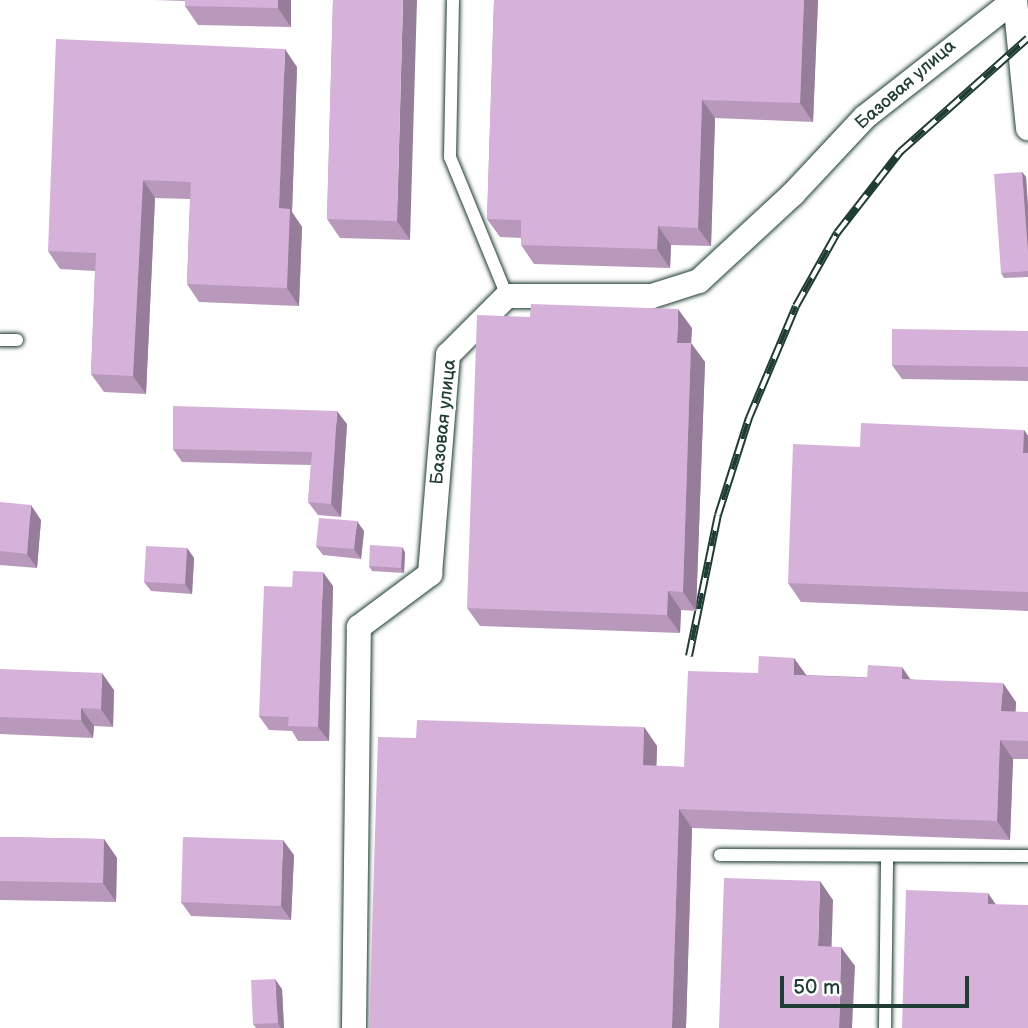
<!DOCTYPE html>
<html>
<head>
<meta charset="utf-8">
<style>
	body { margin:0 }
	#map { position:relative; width:1028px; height:1028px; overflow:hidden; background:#fff; font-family:"Balsamiq Sans",sans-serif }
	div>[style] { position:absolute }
	.roads { filter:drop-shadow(0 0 2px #1f3d34) drop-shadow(0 0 2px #1f3d34) }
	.lane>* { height:12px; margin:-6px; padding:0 6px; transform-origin:6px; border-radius:6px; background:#fff }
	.street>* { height:24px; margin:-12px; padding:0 12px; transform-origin:12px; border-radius:12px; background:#fff }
	.rail>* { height:8px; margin-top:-4px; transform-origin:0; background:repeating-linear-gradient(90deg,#fff 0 16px,#1f3d34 0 32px); box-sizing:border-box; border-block:2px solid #1f3d34 }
	.wall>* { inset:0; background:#b899bc }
	.shaded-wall>* { inset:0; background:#967d99 }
	.building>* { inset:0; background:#d6b2db }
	span { translate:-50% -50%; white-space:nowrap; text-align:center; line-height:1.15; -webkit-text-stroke:5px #fff; paint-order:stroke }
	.street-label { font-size:18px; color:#1f3d34 }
	.scale { position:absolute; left:780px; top:976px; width:189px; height:32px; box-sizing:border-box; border:4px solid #1f3d34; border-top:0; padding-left:9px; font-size:21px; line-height:24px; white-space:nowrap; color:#1f3d34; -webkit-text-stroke:5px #fff; paint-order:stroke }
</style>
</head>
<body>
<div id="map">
	<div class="roads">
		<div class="lane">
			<div style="left:453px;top:0;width:157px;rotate:91.1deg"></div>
			<div style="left:450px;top:157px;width:150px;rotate:67.7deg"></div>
			<div style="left:0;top:340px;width:17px"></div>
			<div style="left:720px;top:855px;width:308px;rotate:0.2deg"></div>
			<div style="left:885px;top:1028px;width:172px;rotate:-89.3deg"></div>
		</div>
		<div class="street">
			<div style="left:1015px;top:0;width:129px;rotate:84.2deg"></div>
			<div style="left:354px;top:1028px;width:401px;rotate:-89.3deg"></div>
			<div style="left:359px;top:627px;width:89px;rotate:-36.7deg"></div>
			<div style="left:430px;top:574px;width:220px;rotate:-85.3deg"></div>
			<div style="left:448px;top:355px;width:83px;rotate:-45deg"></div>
			<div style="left:507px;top:296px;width:145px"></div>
			<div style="left:652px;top:296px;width:49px;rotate:-17.7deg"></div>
			<div style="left:699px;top:281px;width:128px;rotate:-42.8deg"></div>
			<div style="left:793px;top:194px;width:105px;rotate:-46.9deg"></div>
			<div style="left:865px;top:117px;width:190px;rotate:-38deg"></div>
		</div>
	</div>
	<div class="rail">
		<div style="left:689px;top:656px;width:144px;rotate:-78.4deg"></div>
		<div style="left:718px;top:515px;width:102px;rotate:-72.3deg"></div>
		<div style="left:749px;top:418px;width:121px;rotate:-67.2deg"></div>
		<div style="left:796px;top:306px;width:84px;rotate:-60.7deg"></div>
		<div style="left:837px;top:233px;width:103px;rotate:-52.1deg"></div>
		<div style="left:900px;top:152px;width:171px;rotate:-41.7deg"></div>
	</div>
	<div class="wall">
		<div style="clip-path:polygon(155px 0,291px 0,291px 27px,198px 25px,185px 6px,185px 1px)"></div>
		<div style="clip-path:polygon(333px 0,410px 240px,340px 238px,327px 219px)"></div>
		<div style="clip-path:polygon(494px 0,818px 0,813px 122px,715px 118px,711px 246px,671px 245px,670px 268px,534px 264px,521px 245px,521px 238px,500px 237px,487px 219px)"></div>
		<div style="clip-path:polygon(297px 67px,292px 212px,302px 227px,299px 306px,199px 302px,187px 284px,190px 199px,155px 198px,146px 394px,104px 392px,91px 374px,95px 271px,60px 269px,48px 251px)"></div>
		<div style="clip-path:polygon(1022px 172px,1026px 177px,1028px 208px,1028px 277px,1004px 278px,1001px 273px)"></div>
		<div style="clip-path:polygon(692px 328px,691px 343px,705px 362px,696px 611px,681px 610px,680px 633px,480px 626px,467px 608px)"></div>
		<div style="clip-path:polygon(1028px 331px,1028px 381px,902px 379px,892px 365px)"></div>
		<div style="clip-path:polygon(347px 424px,341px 517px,318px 515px,308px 502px,311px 465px,182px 462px,173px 449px)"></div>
		<div style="clip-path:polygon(1024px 430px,1028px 436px,1028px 611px,801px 602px,788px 583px,860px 447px)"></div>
		<div style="clip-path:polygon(0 502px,41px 520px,37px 568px,0 565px)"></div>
		<div style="clip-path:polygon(364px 531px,361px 559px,323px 555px,316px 546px)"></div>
		<div style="clip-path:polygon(187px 548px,194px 558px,192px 594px,151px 591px,144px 582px)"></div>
		<div style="clip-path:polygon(405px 552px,404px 573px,372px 571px,369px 566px)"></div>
		<div style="clip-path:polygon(333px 586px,329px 741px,298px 741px,292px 731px,269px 730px,259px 716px)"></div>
		<div style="clip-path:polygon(0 669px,114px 690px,113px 727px,94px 726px,93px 738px,0 734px)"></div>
		<div style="clip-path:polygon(806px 675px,911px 679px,1016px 702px,1015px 712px,1028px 712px,1028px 759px,1013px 759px,1010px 840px,692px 828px,686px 1028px,369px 1028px,416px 738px,644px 727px,657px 746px,656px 766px,684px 767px)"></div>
		<div style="clip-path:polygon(0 837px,104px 839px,117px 858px,116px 902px,0 900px)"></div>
		<div style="clip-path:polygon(294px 855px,291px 920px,191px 916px,181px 902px)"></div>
		<div style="clip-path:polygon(282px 989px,284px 1028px,256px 1028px,253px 1024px)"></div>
	</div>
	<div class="shaded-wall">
		<div style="clip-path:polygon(278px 0,291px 0,291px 27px,278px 8px)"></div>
		<div style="clip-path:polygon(403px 0,417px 0,410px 240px,397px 221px)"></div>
		<div style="clip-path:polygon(804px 0,818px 0,813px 122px,800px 103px)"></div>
		<div style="clip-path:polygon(285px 49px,297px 67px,292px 212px,302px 227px,299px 306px,287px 288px,279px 208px)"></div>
		<div style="clip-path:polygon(702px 100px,715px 118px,711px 246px,698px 228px)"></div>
		<div style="clip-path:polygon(1022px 172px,1026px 177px,1028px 208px,1028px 253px)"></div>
		<div style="clip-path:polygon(143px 180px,155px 198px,146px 394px,133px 376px)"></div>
		<div style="clip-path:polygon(658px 226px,671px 245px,670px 268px,657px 249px)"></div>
		<div style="clip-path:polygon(678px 309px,692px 328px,690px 361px,677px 343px)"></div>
		<div style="clip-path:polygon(691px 343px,705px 362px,696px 611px,683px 592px)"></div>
		<div style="clip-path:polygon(337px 411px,347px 424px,341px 517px,331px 504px)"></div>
		<div style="clip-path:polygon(1024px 430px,1028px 436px,1028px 461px,1023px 453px)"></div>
		<div style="clip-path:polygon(31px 505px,41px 520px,37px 568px,27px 554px)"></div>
		<div style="clip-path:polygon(357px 521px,364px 531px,361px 559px,354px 549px)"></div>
		<div style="clip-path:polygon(402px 547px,405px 552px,404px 573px,401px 568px)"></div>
		<div style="clip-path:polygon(187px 548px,194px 558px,192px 594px,185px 584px)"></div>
		<div style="clip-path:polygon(323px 572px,333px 586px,329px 741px,318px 727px)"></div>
		<div style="clip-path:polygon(668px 591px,681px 610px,680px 633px,667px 615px)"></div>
		<div style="clip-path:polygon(794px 658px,807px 676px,794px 675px)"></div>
		<div style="clip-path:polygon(902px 667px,915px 686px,902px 679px)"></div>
		<div style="clip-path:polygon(102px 673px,114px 690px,113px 727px,101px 709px)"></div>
		<div style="clip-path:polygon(1003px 683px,1016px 702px,1015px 730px,1001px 711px)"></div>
		<div style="clip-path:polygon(81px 708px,94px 726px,93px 738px,81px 720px)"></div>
		<div style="clip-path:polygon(644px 727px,657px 746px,656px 784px,643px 765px)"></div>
		<div style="clip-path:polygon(1000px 740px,1013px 759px,1010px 840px,997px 821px)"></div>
		<div style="clip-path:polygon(679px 809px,692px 828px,686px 1028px,672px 1028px)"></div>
		<div style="clip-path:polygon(104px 839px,117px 858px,116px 902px,103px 883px)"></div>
		<div style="clip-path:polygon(283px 840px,294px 855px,291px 920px,281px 906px)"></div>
		<div style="clip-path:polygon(820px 881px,833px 900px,831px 964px,818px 946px)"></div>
		<div style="clip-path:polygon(988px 893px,1001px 912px,988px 904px)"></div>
		<div style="clip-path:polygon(841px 947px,855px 966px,852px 1028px,839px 1028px)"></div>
		<div style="clip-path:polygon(275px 979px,282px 989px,284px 1028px,281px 1028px,278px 1023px)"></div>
	</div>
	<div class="building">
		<div style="clip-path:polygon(185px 0,278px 0,278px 8px,185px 6px)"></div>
		<div style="clip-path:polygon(333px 0,403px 0,397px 221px,327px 219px)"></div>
		<div style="clip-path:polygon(494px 0,804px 0,800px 103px,702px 100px,698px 228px,658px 226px,657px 249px,521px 245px,521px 220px,487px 219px)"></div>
		<div style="clip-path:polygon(56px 39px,285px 49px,279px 208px,290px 209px,287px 288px,187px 284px,191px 182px,143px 180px,133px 376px,91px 374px,96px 253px,48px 251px)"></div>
		<div style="clip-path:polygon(1022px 172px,1028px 253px,1028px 271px,1001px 273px,994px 174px)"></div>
		<div style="clip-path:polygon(531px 304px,678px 309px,677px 343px,691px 343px,683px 592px,668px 591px,667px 615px,467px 608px,477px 315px,530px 317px)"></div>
		<div style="clip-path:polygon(892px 329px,1028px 331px,1028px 367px,892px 365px)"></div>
		<div style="clip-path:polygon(173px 406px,337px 411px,331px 504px,308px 502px,312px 452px,173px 449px)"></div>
		<div style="clip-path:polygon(861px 423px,1024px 430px,1023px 453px,1028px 453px,1028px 592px,788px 583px,793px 444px,860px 447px)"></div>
		<div style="clip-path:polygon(0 502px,31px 505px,27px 554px,0 551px)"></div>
		<div style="clip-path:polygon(319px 518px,357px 521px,354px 549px,316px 546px)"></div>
		<div style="clip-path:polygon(370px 545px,402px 547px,401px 568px,369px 566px)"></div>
		<div style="clip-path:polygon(146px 546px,187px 548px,185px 584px,144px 582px)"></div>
		<div style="clip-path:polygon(293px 571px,323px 572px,318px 727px,288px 726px,289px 717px,259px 716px,264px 586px,292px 587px)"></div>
		<div style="clip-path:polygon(759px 656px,794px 658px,794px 675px,867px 678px,868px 665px,902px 667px,902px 679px,1003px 683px,1001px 711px,1028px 712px,1028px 741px,1000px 740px,997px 821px,679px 809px,672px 1028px,369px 1028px,378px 737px,416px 738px,417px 720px,644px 727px,643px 765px,684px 767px,688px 671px,758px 673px)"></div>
		<div style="clip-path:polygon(0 669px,102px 673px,101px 709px,81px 708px,81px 720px,0 717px)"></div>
		<div style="clip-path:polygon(0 837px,104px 839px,103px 883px,0 881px)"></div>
		<div style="clip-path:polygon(183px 837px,283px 840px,281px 906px,181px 902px)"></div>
		<div style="clip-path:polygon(724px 878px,820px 881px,818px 946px,841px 947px,839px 1028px,719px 1028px)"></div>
		<div style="clip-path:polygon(906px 890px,988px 893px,988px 904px,1028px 905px,1028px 1028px,902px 1028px)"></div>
		<div style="clip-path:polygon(275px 979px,278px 1023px,253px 1024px,251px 980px)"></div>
	</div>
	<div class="street-label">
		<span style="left:906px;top:85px;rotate:-41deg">Базовая улица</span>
		<span style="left:444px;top:422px;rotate:-84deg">Базовая улица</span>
	</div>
	<div class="scale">50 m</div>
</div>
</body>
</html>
